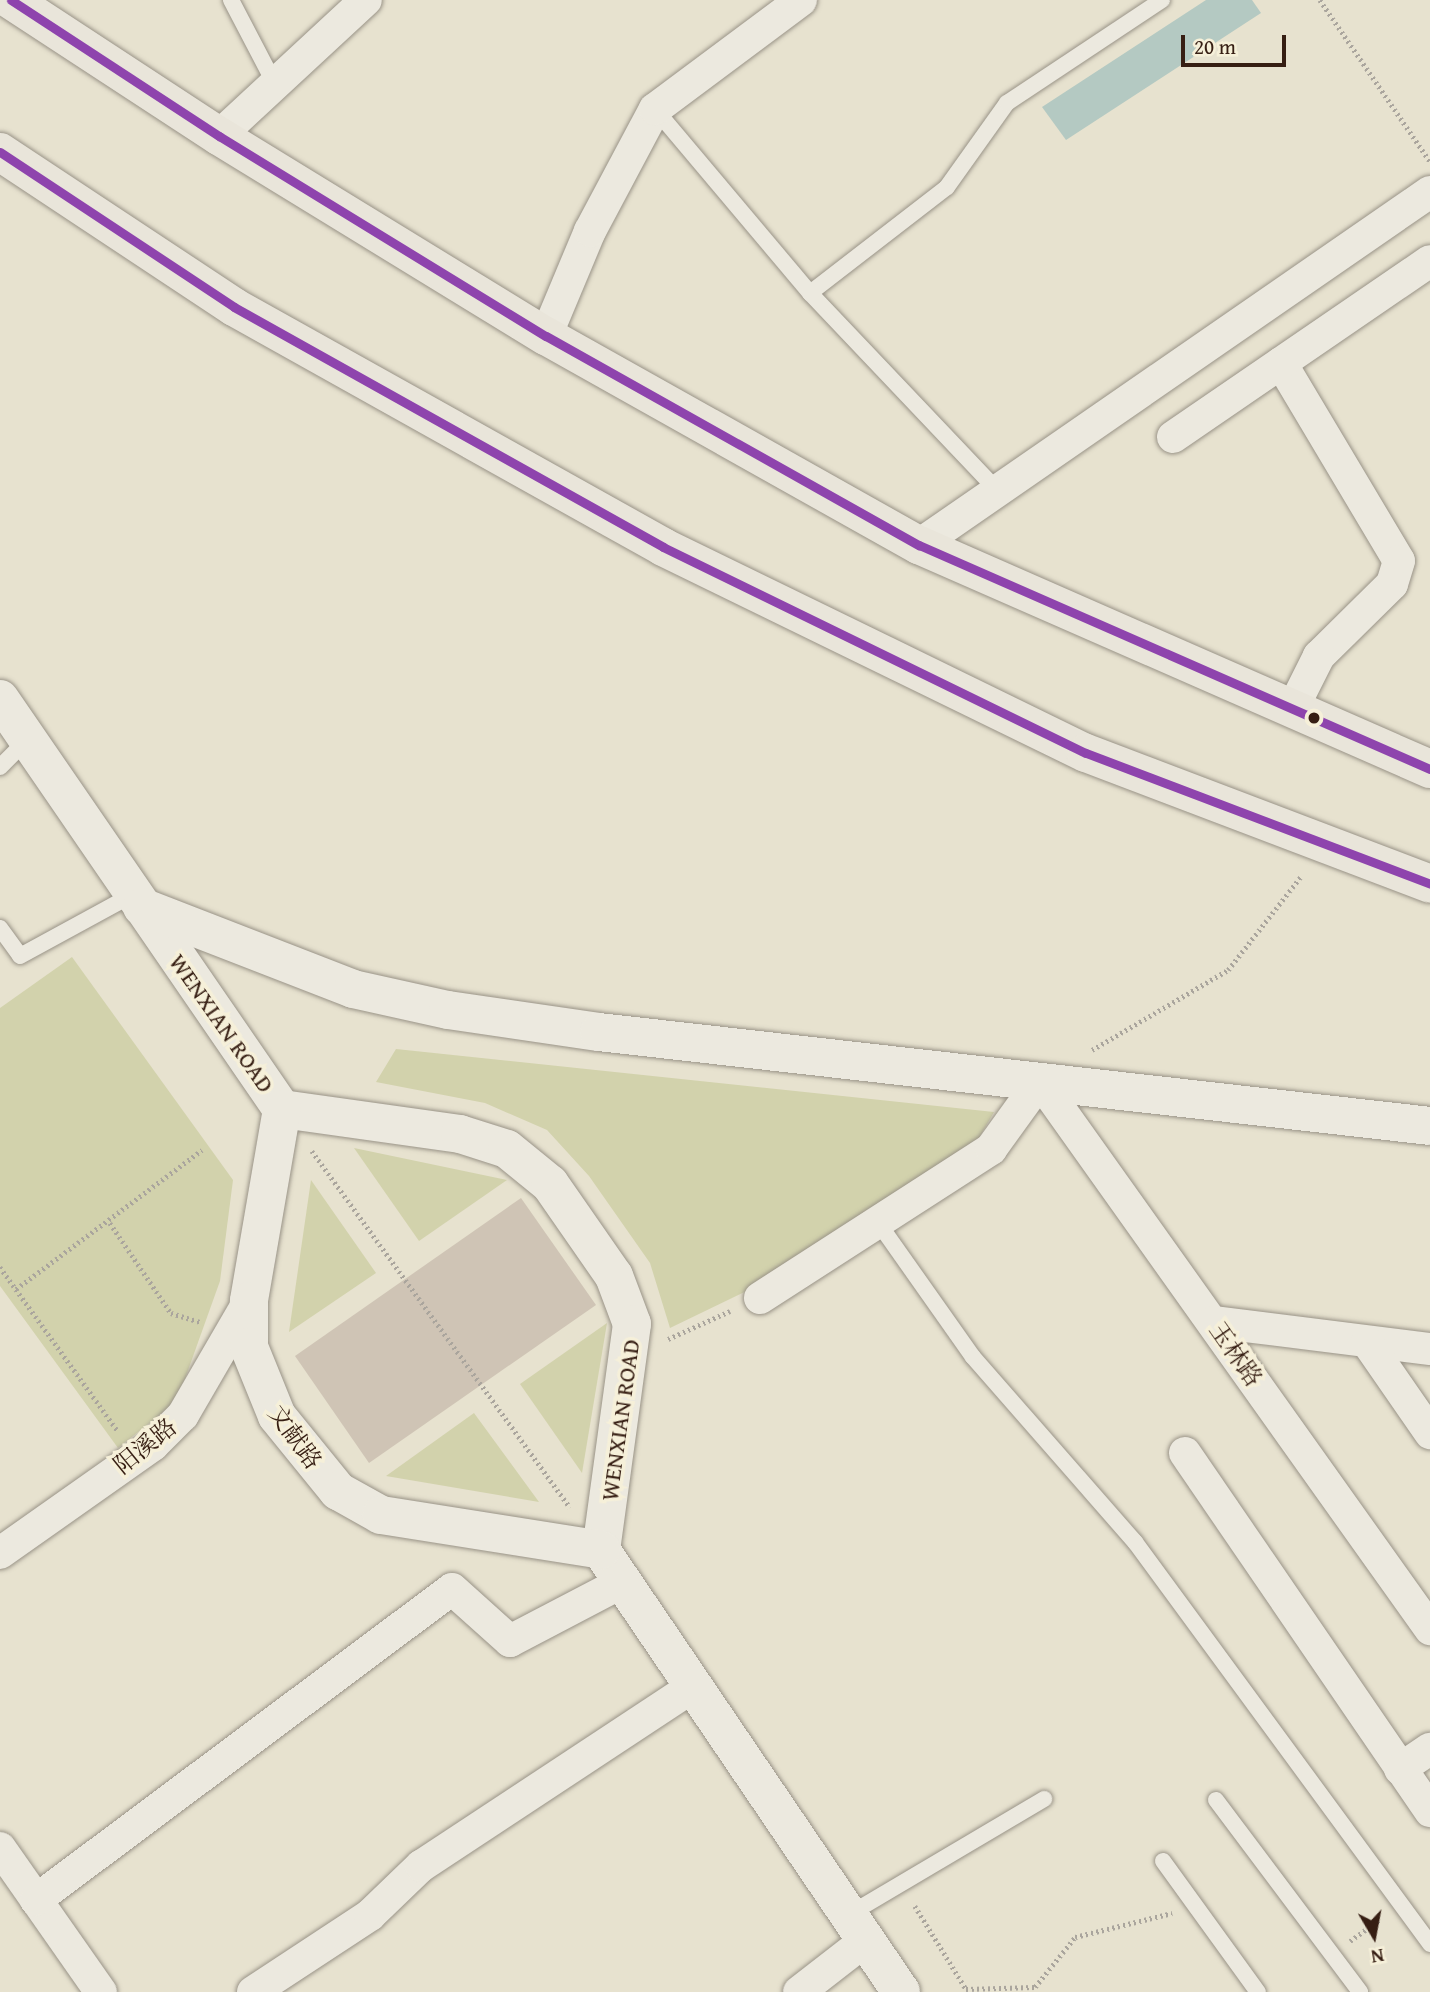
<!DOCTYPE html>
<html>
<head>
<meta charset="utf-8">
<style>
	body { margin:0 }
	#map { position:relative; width:1430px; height:1992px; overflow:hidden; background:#e7e2cf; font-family:"Gentium Book Plus","Noto Serif SC",serif }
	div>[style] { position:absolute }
	.green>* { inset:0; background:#d2d2ac }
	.water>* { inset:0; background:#b4c9c2 }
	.building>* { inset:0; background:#cfc4b5 }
	.path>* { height:4.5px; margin-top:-2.25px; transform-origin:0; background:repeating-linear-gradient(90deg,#aaa59d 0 2px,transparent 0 5.5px) }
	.roads { filter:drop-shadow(0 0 2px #999387) drop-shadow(0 0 2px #999387) }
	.service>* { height:16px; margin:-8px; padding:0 8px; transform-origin:8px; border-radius:8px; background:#ece9df }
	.minor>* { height:32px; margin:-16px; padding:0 16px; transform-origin:16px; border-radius:16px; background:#ece9df }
	.tertiary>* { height:38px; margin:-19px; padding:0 19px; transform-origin:19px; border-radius:19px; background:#ece9df }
	.trunk>* { height:38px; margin:-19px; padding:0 19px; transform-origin:19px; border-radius:19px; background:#e9e5da }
	.bus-1>* { height:9px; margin:-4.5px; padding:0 4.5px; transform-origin:4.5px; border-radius:4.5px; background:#8e44ad }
	.dots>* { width:19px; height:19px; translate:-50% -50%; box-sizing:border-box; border:4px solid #f6f0d9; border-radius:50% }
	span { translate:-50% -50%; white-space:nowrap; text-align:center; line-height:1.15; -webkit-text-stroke:7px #f6f0d9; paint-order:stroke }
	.street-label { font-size:24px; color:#361e13 }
	.north { position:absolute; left:1339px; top:1901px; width:70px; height:70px; -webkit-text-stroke:5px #f6f0d9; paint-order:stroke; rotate:170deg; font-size:19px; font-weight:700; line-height:28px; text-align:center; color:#361e13 }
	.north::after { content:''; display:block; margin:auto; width:24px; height:32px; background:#361e13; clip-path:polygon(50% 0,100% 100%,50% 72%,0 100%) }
	.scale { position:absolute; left:1181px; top:35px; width:105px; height:32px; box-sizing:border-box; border:4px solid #361e13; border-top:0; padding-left:9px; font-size:21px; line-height:24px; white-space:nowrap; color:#361e13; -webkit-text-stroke:5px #f6f0d9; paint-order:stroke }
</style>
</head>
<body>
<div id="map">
	<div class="green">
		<div style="clip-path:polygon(72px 957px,233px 1180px,220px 1281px,177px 1401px,118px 1448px,0 1286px,0 1008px)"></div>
		<div style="clip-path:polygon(396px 1049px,994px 1112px,972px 1150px,761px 1284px,670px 1328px,650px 1263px,589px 1176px,547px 1130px,485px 1103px,376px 1082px)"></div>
		<div style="clip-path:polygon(354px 1148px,507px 1180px,419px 1241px)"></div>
		<div style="clip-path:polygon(311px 1180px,376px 1273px,289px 1332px)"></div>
		<div style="clip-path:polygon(607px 1323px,582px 1473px,520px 1384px)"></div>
		<div style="clip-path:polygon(474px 1413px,539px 1502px,386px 1476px)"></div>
	</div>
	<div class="water">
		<div style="clip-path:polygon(1206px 0,1252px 0,1261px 13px,1066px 140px,1042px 107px)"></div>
	</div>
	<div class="building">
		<div style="clip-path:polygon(521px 1198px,596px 1305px,369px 1463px,295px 1356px)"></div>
	</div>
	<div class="path">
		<div style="left:1320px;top:0;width:195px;rotate:55.7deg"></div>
		<div style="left:1092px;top:1050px;width:158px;rotate:-30.5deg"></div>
		<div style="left:1228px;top:970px;width:120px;rotate:-52.1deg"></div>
		<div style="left:312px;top:1151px;width:440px;rotate:54.1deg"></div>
		<div style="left:110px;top:1223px;width:109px;rotate:55.9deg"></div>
		<div style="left:171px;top:1313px;width:31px;rotate:17deg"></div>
		<div style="left:0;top:1267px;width:201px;rotate:54.3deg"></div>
		<div style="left:16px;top:1289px;width:232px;rotate:-36.8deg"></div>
		<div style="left:668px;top:1339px;width:68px;rotate:-24.3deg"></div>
		<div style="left:915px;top:1906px;width:97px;rotate:58.4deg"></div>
		<div style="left:966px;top:1989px;width:69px;rotate:-1.7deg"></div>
		<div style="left:1035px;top:1987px;width:64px;rotate:-51.3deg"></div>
		<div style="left:1075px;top:1937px;width:100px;rotate:-13.9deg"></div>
		<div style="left:1350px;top:1941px;width:37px;rotate:-36deg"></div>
	</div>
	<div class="roads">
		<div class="service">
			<div style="left:231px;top:0;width:95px;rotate:62.4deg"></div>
			<div style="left:655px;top:109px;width:241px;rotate:49.9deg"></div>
			<div style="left:810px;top:293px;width:273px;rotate:46.5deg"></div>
			<div style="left:810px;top:293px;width:173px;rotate:-37.7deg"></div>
			<div style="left:947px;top:187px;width:103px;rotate:-54.5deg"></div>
			<div style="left:1007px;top:103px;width:186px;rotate:-33.6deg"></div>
			<div style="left:0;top:767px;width:40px;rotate:-45deg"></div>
			<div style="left:0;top:928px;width:34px;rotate:54deg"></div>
			<div style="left:20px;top:956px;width:128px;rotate:-28.6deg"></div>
			<div style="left:877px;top:1221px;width:166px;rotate:54.8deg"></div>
			<div style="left:973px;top:1357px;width:246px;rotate:48.8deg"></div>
			<div style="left:1135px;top:1542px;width:499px;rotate:53.7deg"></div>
			<div style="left:1216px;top:1800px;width:240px;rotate:53.1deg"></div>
			<div style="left:1163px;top:1861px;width:162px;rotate:54.1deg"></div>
			<div style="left:848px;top:1915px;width:228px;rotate:-30.6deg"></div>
		</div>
		<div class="minor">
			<div style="left:219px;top:136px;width:200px;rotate:-42.8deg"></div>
			<div style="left:546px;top:336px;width:114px;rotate:-67.3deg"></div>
			<div style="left:590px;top:231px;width:138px;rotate:-62deg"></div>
			<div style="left:655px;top:109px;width:182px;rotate:-36.7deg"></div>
			<div style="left:1281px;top:363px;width:230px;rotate:59.2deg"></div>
			<div style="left:1399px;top:561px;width:24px;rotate:107deg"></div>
			<div style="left:1392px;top:584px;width:103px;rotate:135.4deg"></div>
			<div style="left:1319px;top:656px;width:60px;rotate:116.6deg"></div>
			<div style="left:1173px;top:437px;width:311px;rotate:-34.4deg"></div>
			<div style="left:919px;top:545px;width:621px;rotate:-34.64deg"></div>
			<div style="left:760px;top:1298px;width:275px;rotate:-32.8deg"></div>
			<div style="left:991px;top:1149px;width:84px;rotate:-54.2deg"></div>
			<div style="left:1040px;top:1081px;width:673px;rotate:54.56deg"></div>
			<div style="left:1213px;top:1322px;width:219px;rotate:7.1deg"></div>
			<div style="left:1367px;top:1342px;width:111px;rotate:55.3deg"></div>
			<div style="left:1185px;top:1453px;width:434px;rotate:55.6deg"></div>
			<div style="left:0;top:1553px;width:187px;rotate:-35.2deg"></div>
			<div style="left:153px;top:1445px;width:42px;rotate:-45deg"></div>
			<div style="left:183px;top:1415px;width:132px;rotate:-59.9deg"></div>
			<div style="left:1400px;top:1769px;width:36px;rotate:-34deg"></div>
			<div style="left:0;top:1848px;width:176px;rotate:55deg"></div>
			<div style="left:36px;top:1900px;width:519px;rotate:-36.78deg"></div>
			<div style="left:452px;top:1589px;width:78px;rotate:41.9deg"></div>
			<div style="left:510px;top:1641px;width:127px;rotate:-27.6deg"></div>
			<div style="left:253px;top:1992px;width:140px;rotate:-33.3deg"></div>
			<div style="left:370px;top:1915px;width:71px;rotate:-43.9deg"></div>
			<div style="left:421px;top:1866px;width:327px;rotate:-33.4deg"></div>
			<div style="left:799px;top:1992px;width:85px;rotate:-37.8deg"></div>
		</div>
		<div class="tertiary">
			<div style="left:0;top:699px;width:498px;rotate:55.5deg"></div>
			<div style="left:282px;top:1109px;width:180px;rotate:8deg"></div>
			<div style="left:460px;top:1134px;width:49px;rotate:17.7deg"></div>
			<div style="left:507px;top:1149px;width:55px;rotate:39.1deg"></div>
			<div style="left:550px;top:1184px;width:112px;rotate:55.2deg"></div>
			<div style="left:614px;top:1276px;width:51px;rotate:69.4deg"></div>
			<div style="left:632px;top:1324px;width:228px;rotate:97.8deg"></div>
			<div style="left:601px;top:1550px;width:534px;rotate:55.83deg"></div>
			<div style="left:142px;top:907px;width:226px;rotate:21.2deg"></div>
			<div style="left:353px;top:989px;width:97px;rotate:12.5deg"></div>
			<div style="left:448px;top:1010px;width:153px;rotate:8.3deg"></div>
			<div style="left:599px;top:1032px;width:836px;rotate:6.45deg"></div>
			<div style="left:282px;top:1109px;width:195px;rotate:99.8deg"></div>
			<div style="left:249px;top:1301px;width:46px;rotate:90deg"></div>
			<div style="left:249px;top:1347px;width:74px;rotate:67.9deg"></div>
			<div style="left:277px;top:1416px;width:97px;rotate:50.9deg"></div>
			<div style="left:338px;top:1491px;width:49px;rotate:29.2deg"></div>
			<div style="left:381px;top:1515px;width:223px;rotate:9deg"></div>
		</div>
		<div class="trunk">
			<div style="left:11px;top:0;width:249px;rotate:33.2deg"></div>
			<div style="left:219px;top:136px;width:383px;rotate:31.5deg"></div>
			<div style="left:546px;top:336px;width:428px;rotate:29.3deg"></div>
			<div style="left:919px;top:545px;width:558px;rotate:23.67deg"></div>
			<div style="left:0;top:152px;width:281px;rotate:33.5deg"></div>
			<div style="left:234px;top:307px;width:492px;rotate:29.2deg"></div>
			<div style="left:663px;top:547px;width:470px;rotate:26deg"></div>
			<div style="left:1086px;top:753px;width:368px;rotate:20.8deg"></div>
		</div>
	</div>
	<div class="bus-1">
		<div style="left:11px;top:0;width:249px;rotate:33.2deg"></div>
		<div style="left:219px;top:136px;width:383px;rotate:31.5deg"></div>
		<div style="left:546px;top:336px;width:428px;rotate:29.3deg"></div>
		<div style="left:919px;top:545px;width:558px;rotate:23.67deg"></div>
		<div style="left:0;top:152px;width:281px;rotate:33.5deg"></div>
		<div style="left:234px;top:307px;width:492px;rotate:29.2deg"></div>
		<div style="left:663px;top:547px;width:470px;rotate:26deg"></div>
		<div style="left:1086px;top:753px;width:368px;rotate:20.8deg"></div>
	</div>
	<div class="dots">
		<div style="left:1314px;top:718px;background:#361e13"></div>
	</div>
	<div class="street-label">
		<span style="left:222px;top:1023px;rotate:55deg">WENXIAN ROAD</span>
		<span style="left:1236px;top:1354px;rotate:55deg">玉林路</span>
		<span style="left:620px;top:1420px;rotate:-82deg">WENXIAN ROAD</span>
		<span style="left:295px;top:1437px;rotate:54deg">文献路</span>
		<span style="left:145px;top:1446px;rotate:-39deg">阳溪路</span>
	</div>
	<div class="north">N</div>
	<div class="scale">20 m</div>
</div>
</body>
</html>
